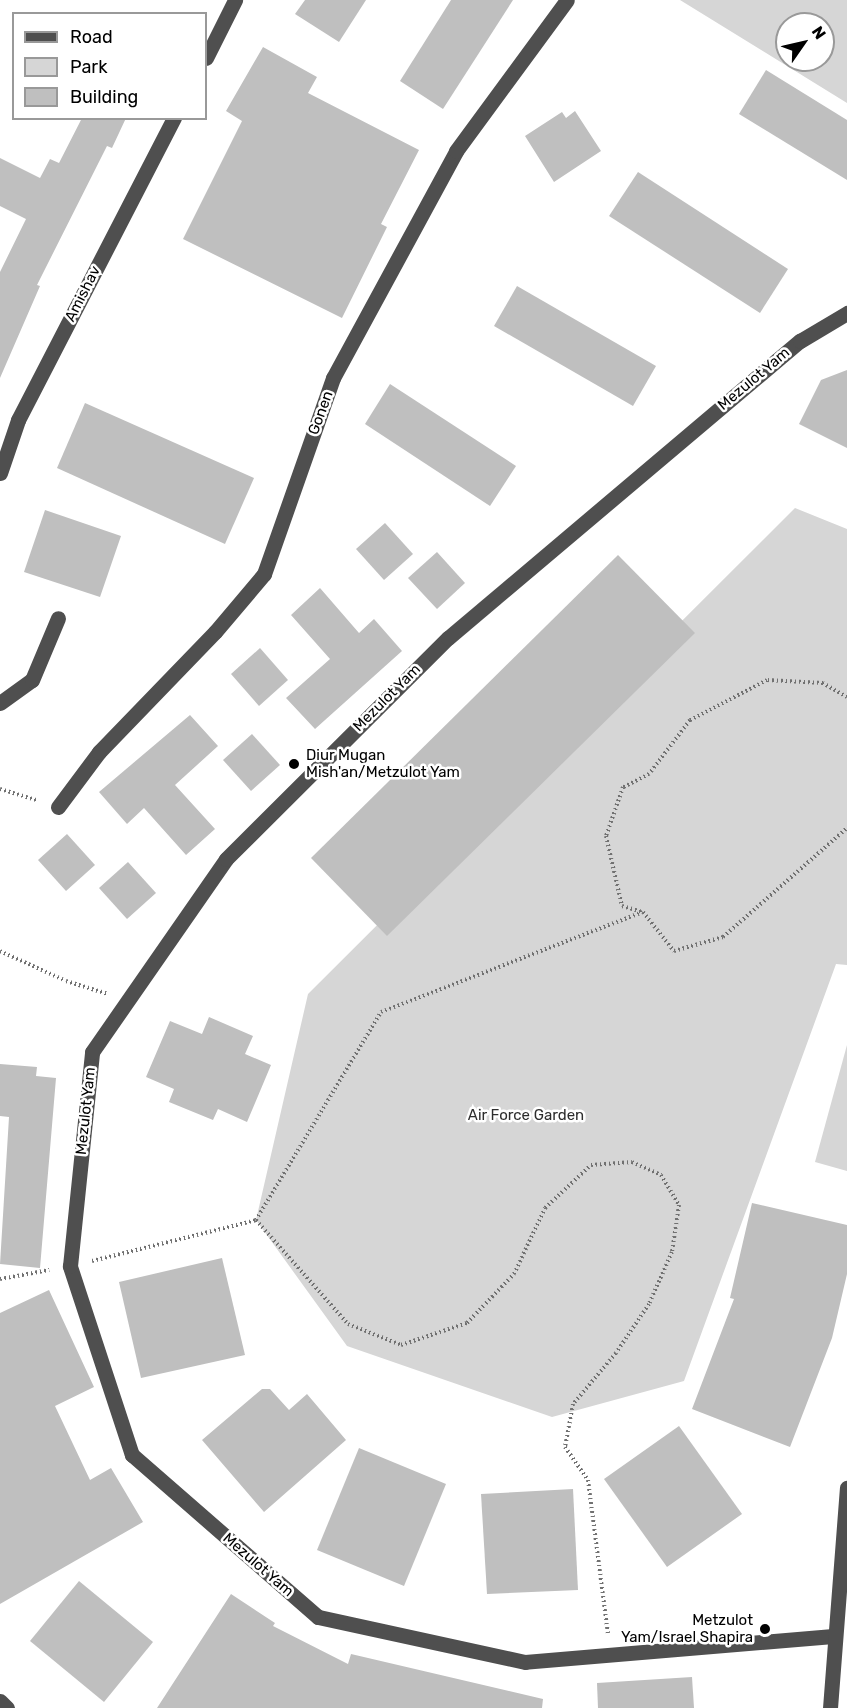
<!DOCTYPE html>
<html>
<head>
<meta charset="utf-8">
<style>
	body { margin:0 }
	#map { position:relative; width:847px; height:1708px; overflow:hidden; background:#fff; font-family:Rubik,sans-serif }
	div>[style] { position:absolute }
	.green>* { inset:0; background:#d6d6d6 }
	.building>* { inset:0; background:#bfbfbf }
	.path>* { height:4px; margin-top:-2px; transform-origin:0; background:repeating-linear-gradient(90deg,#717171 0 1.5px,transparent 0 4.5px) }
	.minor>* { height:15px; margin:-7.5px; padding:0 7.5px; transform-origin:7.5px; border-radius:7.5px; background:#4f4f4f }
	.dots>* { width:16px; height:16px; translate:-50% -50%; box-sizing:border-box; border:3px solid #fff; border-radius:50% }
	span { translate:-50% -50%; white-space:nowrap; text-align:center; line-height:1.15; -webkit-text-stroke:5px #fff; paint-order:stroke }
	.street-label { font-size:15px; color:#000 }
	.poi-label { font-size:15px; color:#000 }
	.left { translate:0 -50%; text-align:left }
	.right { translate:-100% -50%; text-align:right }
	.park-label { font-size:15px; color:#2d2d2d }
	.legend { position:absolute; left:12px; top:12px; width:195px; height:108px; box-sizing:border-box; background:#fff; border:2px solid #999; margin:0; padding:8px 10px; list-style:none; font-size:18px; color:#000 }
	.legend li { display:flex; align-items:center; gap:12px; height:30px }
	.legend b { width:30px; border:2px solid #999 }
	.north { position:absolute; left:775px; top:12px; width:60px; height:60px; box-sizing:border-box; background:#fff; border:2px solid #999; border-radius:50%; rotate:56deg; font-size:16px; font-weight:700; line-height:24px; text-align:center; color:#000 }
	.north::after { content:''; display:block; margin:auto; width:21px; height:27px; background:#000; clip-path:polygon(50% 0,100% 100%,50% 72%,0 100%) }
</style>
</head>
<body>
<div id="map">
	<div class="green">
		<div style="clip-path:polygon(evenodd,680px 0,847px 0,847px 103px,680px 0,787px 24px,823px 24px,823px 60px,787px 60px,787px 24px)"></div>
		<div style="clip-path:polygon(795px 508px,847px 529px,847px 965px,836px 964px,684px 1381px,552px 1417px,347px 1346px,256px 1220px,308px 994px)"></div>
		<div style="clip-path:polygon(847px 1045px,847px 1171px,815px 1162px)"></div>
	</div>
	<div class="building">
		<div style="clip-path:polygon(305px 0,366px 0,339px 42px,295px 14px)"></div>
		<div style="clip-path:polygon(451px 0,513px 0,443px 109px,400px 81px)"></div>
		<div style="clip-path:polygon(263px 47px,317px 77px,308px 93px,419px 150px,381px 224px,387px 227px,342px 318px,183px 239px,242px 121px,226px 111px)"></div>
		<div style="clip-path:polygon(766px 70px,847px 120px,847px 180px,739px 114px)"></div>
		<div style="clip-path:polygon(575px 111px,601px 151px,554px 182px,525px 136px,562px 112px,566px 118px)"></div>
		<div style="clip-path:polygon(82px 118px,126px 118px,112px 148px,107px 146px,37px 285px,40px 286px,0 378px,0 272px,26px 219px,0 206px,0 158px,40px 178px,50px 159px,59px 163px)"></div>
		<div style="clip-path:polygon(638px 172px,788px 269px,760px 313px,609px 216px)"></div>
		<div style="clip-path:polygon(517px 286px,656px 366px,633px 406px,494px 326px)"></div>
		<div style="clip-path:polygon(847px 370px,847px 448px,799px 424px,821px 380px)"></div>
		<div style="clip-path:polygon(390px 384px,516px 466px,490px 506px,365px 424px)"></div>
		<div style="clip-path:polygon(85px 403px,254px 478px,225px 544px,57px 468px)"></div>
		<div style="clip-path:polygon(45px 510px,121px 536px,100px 597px,24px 572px)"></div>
		<div style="clip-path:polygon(385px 523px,413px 554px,384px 580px,356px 549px)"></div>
		<div style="clip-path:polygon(437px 552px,465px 583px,437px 609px,408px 578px)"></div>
		<div style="clip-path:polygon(618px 555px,695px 633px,387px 936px,311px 858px)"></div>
		<div style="clip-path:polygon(320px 588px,359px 633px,374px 619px,402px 651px,315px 729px,286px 698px,330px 659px,291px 615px)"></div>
		<div style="clip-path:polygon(260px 648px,288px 680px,259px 706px,231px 674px)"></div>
		<div style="clip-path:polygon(190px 715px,218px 746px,175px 785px,215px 829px,186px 855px,144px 808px,127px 824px,99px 792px)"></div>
		<div style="clip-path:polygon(252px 734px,280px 765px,251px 791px,223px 760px)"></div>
		<div style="clip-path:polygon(67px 834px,95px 865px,66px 891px,38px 860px)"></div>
		<div style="clip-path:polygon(128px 862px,156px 893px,127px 919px,99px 888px)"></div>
		<div style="clip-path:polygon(209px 1017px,253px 1036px,245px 1054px,271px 1065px,247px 1122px,218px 1109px,213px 1120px,169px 1102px,174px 1089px,146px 1077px,170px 1021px,202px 1034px)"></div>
		<div style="clip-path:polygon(0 1064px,37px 1067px,36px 1076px,56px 1078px,40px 1268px,0 1264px,9px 1117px,0 1116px)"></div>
		<div style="clip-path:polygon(752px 1203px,847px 1225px,847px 1274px,832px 1338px,790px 1447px,692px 1409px,734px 1299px,730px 1298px)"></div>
		<div style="clip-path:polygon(222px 1258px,245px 1355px,141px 1378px,119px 1282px)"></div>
		<div style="clip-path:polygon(49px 1290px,94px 1387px,55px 1406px,90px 1480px,111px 1468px,143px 1522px,0 1604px,0 1313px)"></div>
		<div style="clip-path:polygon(262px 1389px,270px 1389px,289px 1410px,307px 1394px,346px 1440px,264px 1512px,202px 1440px)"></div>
		<div style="clip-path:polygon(679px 1426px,742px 1514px,667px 1567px,604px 1479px)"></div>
		<div style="clip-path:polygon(359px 1448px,446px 1484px,404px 1586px,317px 1550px)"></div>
		<div style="clip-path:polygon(573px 1489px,578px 1590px,487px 1594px,481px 1494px)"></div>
		<div style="clip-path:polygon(79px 1581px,153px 1642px,104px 1702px,30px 1641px)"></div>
		<div style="clip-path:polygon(231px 1594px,275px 1623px,273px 1626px,348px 1664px,351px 1654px,543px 1699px,542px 1708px,157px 1708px)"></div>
		<div style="clip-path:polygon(692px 1677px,694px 1708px,598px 1708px,597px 1683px)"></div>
	</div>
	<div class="path">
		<div style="left:847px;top:697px;width:28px;rotate:-150deg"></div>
		<div style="left:823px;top:683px;width:56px;rotate:-176.9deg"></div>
		<div style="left:767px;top:680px;width:87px;rotate:152.5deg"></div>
		<div style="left:690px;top:720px;width:68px;rotate:127.2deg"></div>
		<div style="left:649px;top:774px;width:29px;rotate:153deg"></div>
		<div style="left:623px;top:787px;width:52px;rotate:109.1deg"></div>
		<div style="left:606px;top:836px;width:72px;rotate:77.1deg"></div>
		<div style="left:622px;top:906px;width:22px;rotate:16deg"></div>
		<div style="left:643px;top:912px;width:50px;rotate:51.5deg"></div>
		<div style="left:674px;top:951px;width:51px;rotate:-15.9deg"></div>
		<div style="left:723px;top:937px;width:165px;rotate:-41.3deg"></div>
		<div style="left:0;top:789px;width:39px;rotate:17deg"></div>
		<div style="left:0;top:951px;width:72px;rotate:24.4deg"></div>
		<div style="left:66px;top:981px;width:44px;rotate:17.2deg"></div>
		<div style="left:256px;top:1220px;width:139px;rotate:48.5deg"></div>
		<div style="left:348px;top:1324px;width:57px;rotate:21.6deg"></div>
		<div style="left:401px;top:1345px;width:70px;rotate:-18.4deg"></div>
		<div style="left:467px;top:1323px;width:68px;rotate:-46.2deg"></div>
		<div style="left:514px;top:1274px;width:73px;rotate:-64.8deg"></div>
		<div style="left:545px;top:1208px;width:63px;rotate:-43.1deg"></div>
		<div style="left:591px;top:1165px;width:41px;rotate:-4.2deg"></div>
		<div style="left:632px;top:1162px;width:32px;rotate:24deg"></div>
		<div style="left:661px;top:1175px;width:35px;rotate:59deg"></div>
		<div style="left:679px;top:1205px;width:48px;rotate:98.5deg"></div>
		<div style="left:672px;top:1252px;width:57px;rotate:113.9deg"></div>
		<div style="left:649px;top:1304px;width:59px;rotate:124deg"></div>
		<div style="left:616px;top:1353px;width:67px;rotate:130.1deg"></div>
		<div style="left:573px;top:1404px;width:44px;rotate:100.5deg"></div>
		<div style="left:565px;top:1447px;width:40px;rotate:55.1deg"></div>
		<div style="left:588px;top:1480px;width:156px;rotate:82.6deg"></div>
		<div style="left:92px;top:1261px;width:169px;rotate:-14deg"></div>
		<div style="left:256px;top:1220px;width:243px;rotate:-59deg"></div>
		<div style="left:381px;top:1012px;width:280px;rotate:-20.9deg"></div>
		<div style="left:0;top:1279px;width:50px;rotate:-10.4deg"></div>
	</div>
	<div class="minor">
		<div style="left:206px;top:58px;width:65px;rotate:-63.4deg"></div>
		<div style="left:0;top:473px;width:56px;rotate:-71.2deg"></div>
		<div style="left:18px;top:420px;width:340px;rotate:-62.7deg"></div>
		<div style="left:0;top:703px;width:39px;rotate:-36deg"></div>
		<div style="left:32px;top:680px;width:67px;rotate:-67.2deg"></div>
		<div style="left:58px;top:807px;width:69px;rotate:-53.3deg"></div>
		<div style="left:99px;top:752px;width:167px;rotate:-46deg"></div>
		<div style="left:215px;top:632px;width:76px;rotate:-49.8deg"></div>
		<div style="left:264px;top:574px;width:208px;rotate:-70.6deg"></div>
		<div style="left:333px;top:378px;width:258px;rotate:-61.5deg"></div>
		<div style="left:456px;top:151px;width:187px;rotate:-53.7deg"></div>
		<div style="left:833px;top:1636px;width:309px;rotate:175.2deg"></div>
		<div style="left:525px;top:1662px;width:212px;rotate:-167.7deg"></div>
		<div style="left:318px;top:1617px;width:247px;rotate:-138.9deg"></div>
		<div style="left:132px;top:1455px;width:199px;rotate:-108.2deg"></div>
		<div style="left:70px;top:1266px;width:215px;rotate:-84.1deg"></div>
		<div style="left:92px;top:1052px;width:235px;rotate:-55.2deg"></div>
		<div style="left:226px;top:859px;width:313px;rotate:-44.9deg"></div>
		<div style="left:448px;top:638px;width:461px;rotate:-40.2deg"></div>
		<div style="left:800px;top:341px;width:55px;rotate:-30.8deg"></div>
		<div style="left:0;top:1701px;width:10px;rotate:45deg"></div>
		<div style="left:830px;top:1708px;width:221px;rotate:-85.6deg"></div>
	</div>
	<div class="dots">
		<div style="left:294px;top:764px;background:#000"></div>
		<div style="left:765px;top:1629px;background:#000"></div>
	</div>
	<div class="street-label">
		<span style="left:83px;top:294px;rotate:-63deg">Amishav</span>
		<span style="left:754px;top:379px;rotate:-40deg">Mezulot Yam</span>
		<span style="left:321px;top:413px;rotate:-70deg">Gonen</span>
		<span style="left:387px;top:698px;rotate:-45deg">Mezulot Yam</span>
		<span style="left:86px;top:1111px;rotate:-84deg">Mezulot Yam</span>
		<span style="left:258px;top:1565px;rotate:41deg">Mezulot Yam</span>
	</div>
	<div class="poi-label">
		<span class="left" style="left:306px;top:764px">Diur Mugan<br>Mish'an/Metzulot Yam</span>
		<span class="right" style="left:753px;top:1629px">Metzulot<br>Yam/Israel Shapira</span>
	</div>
	<div class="park-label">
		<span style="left:526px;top:1116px">Air Force Garden</span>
	</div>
	<ul class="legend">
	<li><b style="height:8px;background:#4f4f4f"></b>Road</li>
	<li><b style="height:16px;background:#d6d6d6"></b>Park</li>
	<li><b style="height:16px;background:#bfbfbf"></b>Building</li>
	</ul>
	<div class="north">N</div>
</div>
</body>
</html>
